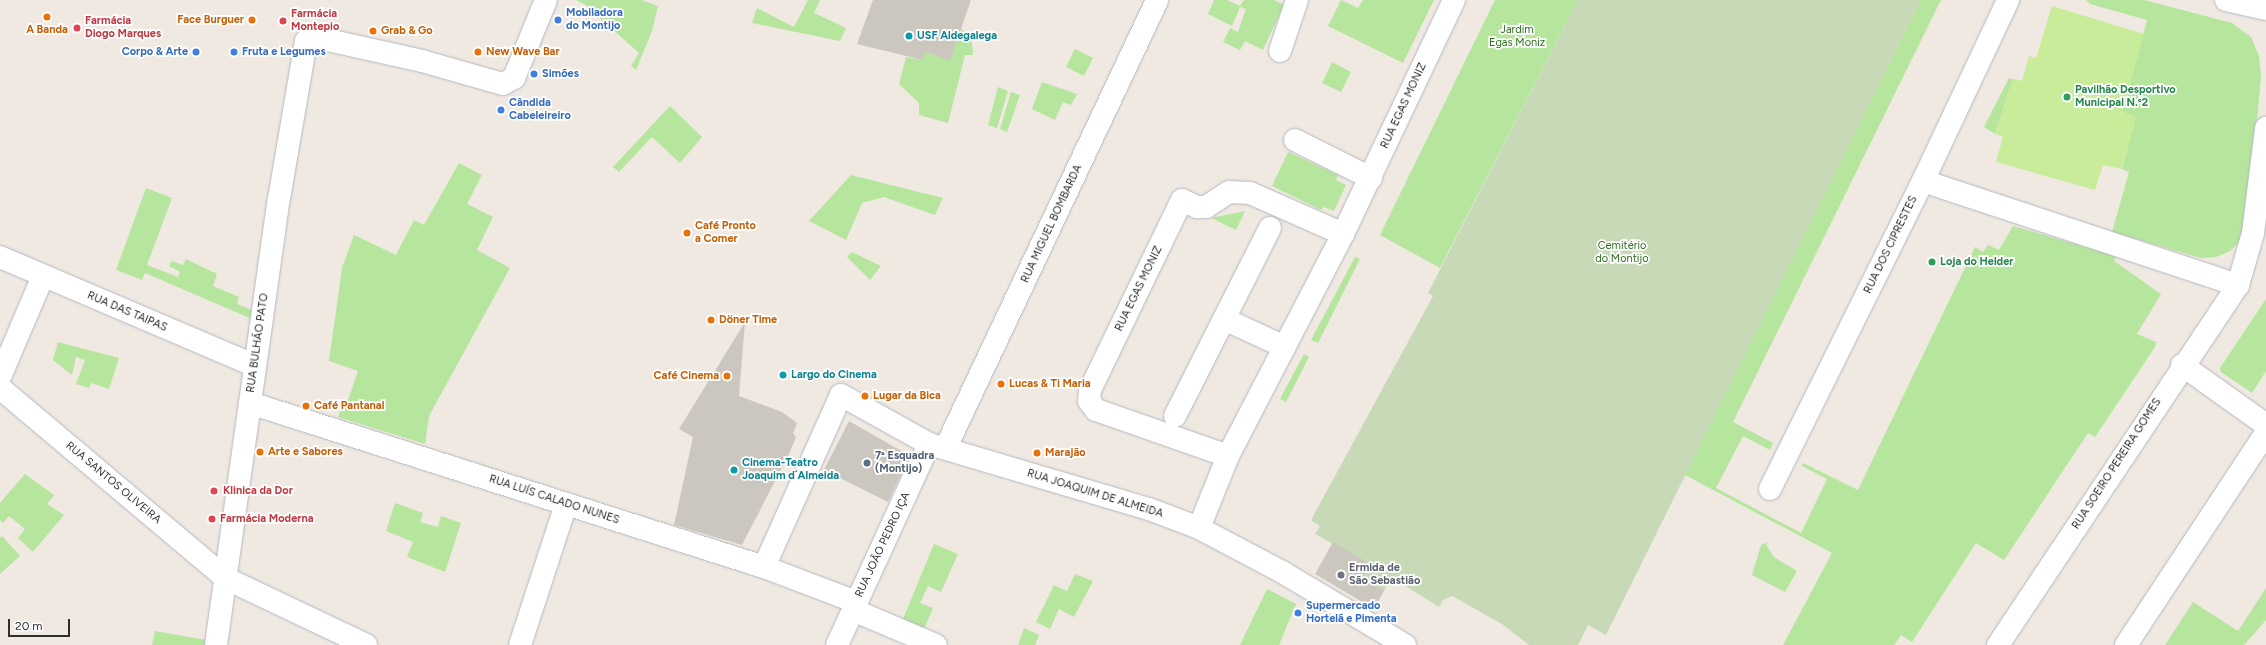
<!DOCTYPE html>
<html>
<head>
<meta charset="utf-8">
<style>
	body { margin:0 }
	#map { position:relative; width:2266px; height:645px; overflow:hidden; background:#efe9e1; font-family:Figtree,sans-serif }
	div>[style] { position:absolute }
	.green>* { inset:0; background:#b6e59e }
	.cemetery>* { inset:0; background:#c8d9b8 }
	.pitch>* { inset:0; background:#c9ec9a }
	.building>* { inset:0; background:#cbc7bf }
	.roads { filter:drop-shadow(0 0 1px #b4b7c1) drop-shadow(0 0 1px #b4b7c1) }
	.street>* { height:22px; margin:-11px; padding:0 11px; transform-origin:11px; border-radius:11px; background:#fff }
	.dots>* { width:11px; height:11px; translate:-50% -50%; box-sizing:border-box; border:2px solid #fff; border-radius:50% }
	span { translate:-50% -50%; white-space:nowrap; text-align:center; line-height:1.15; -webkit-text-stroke:3.5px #fff; paint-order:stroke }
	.shop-label { font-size:11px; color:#366cbe; font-weight:700 }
	.left { translate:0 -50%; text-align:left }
	.right { translate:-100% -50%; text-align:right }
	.health-label { font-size:11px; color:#be3a42; font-weight:700 }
	.food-label { font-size:11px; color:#c56008; font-weight:700 }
	.park-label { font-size:11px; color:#2c6e1b }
	.culture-label { font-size:11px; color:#0d838f; font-weight:700 }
	.leisure-label { font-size:11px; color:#27864d; font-weight:700 }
	.street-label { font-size:11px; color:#2e2e2e }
	.service-label { font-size:11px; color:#4e5e75; font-weight:700 }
	.worship-label { font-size:11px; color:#5b616d; font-weight:700 }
	.scale { position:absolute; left:8px; top:619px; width:62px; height:18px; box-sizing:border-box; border:2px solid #2e2e2e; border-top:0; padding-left:5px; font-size:12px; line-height:14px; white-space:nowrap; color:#2e2e2e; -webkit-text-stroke:3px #fff; paint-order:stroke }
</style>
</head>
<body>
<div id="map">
	<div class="green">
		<div style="clip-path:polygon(576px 0,642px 0,658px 6px,652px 31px,636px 70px,631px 66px,639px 53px,596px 15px,597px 11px)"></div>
		<div style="clip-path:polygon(808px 0,820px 0,814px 13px,846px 28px,840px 41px,752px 23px,757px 8px,794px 27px)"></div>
		<div style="clip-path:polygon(1214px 0,1227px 0,1240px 6px,1244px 0,1274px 0,1284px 5px,1263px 50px,1245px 41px,1240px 50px,1223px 42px,1230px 28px,1238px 32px,1246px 9px,1240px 7px,1232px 26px,1208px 14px)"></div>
		<div style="clip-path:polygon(1341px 0,1358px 8px,1363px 0,1434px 0,1403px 63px,1328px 26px)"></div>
		<div style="clip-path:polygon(1495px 0,1578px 0,1440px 268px,1380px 235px)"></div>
		<div style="clip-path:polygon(1921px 0,1941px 0,1733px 422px,1773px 443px,1770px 450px,1743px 436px,1716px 488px,1801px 533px,1827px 479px,1802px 466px,1803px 463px,1858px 490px,1975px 247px,1983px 252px,1988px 245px,1999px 250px,2013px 226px,2116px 256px,2114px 261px,2161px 294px,2137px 334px,2156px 342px,2155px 347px,2095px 437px,2088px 433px,2004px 560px,1976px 543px,1912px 642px,1901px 635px,1894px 645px,1783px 645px,1832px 553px,1685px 475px)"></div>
		<div style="clip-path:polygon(2086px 0,2144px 0,2232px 23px,2251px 37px,2259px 56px,2261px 77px,2247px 226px,2242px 240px,2230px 251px,2216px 257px,2201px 258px,2112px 232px,2129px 172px,2122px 169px,2136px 117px,2122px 112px,2147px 20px,2090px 4px)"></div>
		<div style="clip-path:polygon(961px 28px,972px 43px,973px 55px,965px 55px,948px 123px,919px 115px,919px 103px,899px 84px,906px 57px,923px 60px,926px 52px,950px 61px)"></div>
		<div style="clip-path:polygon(1075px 49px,1093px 58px,1084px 76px,1066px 67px)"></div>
		<div style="clip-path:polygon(1332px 62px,1351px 72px,1341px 92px,1322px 83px)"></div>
		<div style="clip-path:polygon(2009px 78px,2013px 79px,1995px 134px,1984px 127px)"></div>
		<div style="clip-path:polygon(1042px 82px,1077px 94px,1071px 105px,1063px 102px,1055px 120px,1032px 109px)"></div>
		<div style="clip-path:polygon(998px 87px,1008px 91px,997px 128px,988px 125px)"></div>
		<div style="clip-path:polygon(1011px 92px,1020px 95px,1007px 132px,1000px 129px)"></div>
		<div style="clip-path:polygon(670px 106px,702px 137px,680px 163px,652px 137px,619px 172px,613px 167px)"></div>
		<div style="clip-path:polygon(1288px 152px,1338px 175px,1336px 180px,1346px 185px,1334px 211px,1323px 207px,1321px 210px,1272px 186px)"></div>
		<div style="clip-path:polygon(459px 163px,482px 175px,467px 204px,493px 217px,477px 250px,510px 268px,429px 416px,425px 444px,338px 417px,341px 408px,346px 406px,358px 371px,329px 361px,342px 268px,354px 235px,396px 255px,414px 220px,424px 225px)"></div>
		<div style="clip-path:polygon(851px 175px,943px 198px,935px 215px,884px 197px,862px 203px,846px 240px,809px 221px)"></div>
		<div style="clip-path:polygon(146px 188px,172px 198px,147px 265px,178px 277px,180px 272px,169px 266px,172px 261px,183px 265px,186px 259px,217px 274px,213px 286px,239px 297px,237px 304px,254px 311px,252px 319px,145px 273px,142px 280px,116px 270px)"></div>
		<div style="clip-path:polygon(1245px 211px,1236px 230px,1211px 218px)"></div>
		<div style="clip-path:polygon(852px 252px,881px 266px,870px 280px,847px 257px)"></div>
		<div style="clip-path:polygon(1355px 257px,1360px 259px,1318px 343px,1311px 340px)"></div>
		<div style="clip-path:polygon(2266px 299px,2266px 371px,2252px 393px,2221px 372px,2220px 368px)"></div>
		<div style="clip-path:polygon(58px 342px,119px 358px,109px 389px,91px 383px,89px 388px,76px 384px,85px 360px,76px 357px,72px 375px,53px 360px)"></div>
		<div style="clip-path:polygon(1304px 354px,1309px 357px,1286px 402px,1280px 399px)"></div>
		<div style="clip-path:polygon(25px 474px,54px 495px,47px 504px,64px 515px,33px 552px,18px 538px,25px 529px,9px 516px,3px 523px,0 520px,0 503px)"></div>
		<div style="clip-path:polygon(395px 503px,423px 513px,420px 522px,438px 527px,441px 516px,461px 523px,445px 572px,407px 557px,413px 542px,386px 531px)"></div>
		<div style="clip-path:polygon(2px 536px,20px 556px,0 574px,0 538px)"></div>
		<div style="clip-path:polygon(1768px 542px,1766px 545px,1774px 557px,1797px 571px,1785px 592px,1752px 575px,1761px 545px)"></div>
		<div style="clip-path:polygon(934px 544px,958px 554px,941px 592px,928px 586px,920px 603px,933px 608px,922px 634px,900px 626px)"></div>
		<div style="clip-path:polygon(1075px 574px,1093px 581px,1074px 617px,1059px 609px,1050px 629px,1036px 622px,1054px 585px,1067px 591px)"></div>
		<div style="clip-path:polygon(2266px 588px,2266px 620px,2244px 645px,2165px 645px,2193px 602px,2238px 631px)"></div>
		<div style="clip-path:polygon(1267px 589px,1296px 604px,1279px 645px,1240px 645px)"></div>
		<div style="clip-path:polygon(1024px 628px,1039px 635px,1035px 645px,1018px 645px)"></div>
		<div style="clip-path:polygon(155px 631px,206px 640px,205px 645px,152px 645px)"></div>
	</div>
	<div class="cemetery">
		<div style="clip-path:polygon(1578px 0,1921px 0,1606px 635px,1588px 625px,1578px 645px,1529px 645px,1502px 624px,1452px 596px,1443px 600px,1439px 607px,1391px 577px,1384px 591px,1363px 578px,1370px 564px,1315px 534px,1320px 526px,1311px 520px,1433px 296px,1428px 293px)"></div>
	</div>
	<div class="pitch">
		<div style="clip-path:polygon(2052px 6px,2144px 34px,2122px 112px,2136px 117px,2122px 169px,2103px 165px,2095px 190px,1996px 162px,2003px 137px,1995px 134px,2013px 79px,2022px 81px,2029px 56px,2036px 58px)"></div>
	</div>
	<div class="building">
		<div style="clip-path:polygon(873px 0,971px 0,950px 61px,926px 52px,923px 60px,857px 44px)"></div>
		<div style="clip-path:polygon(745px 322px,739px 396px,782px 412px,797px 423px,793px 433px,796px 437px,789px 454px,742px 545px,674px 525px,693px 437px,679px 429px)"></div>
		<div style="clip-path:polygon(849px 421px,910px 456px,888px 502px,824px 470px)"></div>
		<div style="clip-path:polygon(1333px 542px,1370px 564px,1363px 578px,1384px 591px,1374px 609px,1315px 574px)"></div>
	</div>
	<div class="roads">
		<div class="street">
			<div style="left:2226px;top:0;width:41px;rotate:12.7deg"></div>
			<div style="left:1280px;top:51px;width:54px;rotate:-71.6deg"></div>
			<div style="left:1295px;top:140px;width:85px;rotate:26.6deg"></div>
			<div style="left:1923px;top:181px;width:332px;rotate:18.3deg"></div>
			<div style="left:1270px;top:228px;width:102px;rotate:116.8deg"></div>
			<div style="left:1224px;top:319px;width:67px;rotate:24.7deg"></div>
			<div style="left:0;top:257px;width:277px;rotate:23.1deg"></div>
			<div style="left:2182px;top:365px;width:103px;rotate:35.5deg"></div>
			<div style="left:0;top:377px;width:110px;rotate:-66.9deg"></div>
			<div style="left:0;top:388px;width:297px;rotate:40.1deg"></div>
			<div style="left:227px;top:579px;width:154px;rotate:25.4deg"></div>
			<div style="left:250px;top:403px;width:540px;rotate:17.7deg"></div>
			<div style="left:764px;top:567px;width:98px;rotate:20.8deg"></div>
			<div style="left:1175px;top:416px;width:109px;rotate:-63.2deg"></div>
			<div style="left:946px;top:447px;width:494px;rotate:-64.7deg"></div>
			<div style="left:1228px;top:456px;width:140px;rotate:-160.8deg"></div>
			<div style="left:1096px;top:410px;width:11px;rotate:-128deg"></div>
			<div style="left:1089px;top:401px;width:11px;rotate:-85deg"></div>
			<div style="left:1090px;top:390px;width:211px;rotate:-64.2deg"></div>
			<div style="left:1182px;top:200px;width:17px;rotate:25deg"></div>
			<div style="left:1197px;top:207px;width:9px"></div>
			<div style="left:1206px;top:207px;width:27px;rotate:-33deg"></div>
			<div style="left:1229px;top:192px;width:21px;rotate:3deg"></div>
			<div style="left:1250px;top:193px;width:102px;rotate:23.8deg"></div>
			<div style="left:1770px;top:489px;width:344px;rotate:-63.6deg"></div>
			<div style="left:1923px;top:181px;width:200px;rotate:-64.8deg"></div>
			<div style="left:1199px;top:528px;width:78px;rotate:-68.1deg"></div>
			<div style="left:1228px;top:456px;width:250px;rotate:-62.6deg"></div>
			<div style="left:1343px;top:234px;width:259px;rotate:-64.6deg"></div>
			<div style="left:764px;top:567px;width:188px;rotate:-65.9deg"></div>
			<div style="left:841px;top:395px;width:101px;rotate:29.1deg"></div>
			<div style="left:929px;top:444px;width:229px;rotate:16.5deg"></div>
			<div style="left:1149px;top:509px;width:53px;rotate:20.8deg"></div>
			<div style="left:1199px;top:528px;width:94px;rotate:27.9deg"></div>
			<div style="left:1282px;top:572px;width:143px;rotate:30.7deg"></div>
			<div style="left:853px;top:610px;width:90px;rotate:22.9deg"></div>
			<div style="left:216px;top:645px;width:450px;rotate:-82deg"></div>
			<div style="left:279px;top:199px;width:160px;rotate:-80.3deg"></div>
			<div style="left:306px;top:41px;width:9px;rotate:-27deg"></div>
			<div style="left:314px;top:37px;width:111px;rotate:12.5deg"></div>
			<div style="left:422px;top:61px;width:84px;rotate:15.9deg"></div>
			<div style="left:503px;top:84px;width:13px;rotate:-29deg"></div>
			<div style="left:514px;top:78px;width:84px;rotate:-67.7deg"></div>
			<div style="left:520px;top:645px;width:148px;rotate:-71.9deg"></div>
			<div style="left:837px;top:645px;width:221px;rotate:-65.4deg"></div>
			<div style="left:1998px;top:645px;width:433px;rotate:-56.3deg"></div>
			<div style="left:2238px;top:285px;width:54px;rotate:-73.9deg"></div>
			<div style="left:2253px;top:233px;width:106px;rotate:-82.9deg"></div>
			<div style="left:2126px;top:645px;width:254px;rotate:-56.6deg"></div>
		</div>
	</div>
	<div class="dots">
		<div style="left:47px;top:17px;background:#e8710a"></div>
		<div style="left:252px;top:20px;background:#e8710a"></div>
		<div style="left:558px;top:20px;background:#3f7fe0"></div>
		<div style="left:283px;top:21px;background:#e0444e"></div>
		<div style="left:77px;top:28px;background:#e0444e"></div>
		<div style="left:373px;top:31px;background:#e8710a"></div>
		<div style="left:909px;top:36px;background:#0f9aa8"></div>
		<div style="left:196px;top:52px;background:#3f7fe0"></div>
		<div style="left:234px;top:52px;background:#3f7fe0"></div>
		<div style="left:478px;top:52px;background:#e8710a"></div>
		<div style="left:534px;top:74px;background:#3f7fe0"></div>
		<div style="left:2067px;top:97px;background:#2e9e5b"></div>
		<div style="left:501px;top:110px;background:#3f7fe0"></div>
		<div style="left:687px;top:233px;background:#e8710a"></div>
		<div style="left:1932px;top:262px;background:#2e9e5b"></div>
		<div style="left:711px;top:320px;background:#e8710a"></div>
		<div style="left:783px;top:375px;background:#0f9aa8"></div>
		<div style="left:727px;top:376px;background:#e8710a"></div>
		<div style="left:1001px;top:384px;background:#e8710a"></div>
		<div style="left:865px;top:396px;background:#e8710a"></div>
		<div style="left:306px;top:406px;background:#e8710a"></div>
		<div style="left:260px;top:452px;background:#e8710a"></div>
		<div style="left:1037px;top:453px;background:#e8710a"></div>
		<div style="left:867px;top:463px;background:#5c6f8a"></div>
		<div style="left:734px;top:470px;background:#0f9aa8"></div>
		<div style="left:214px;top:491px;background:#e0444e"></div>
		<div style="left:212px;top:519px;background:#e0444e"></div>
		<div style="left:1341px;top:575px;background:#6b7280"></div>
		<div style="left:1298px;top:613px;background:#3f7fe0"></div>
	</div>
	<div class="shop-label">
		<span class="left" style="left:566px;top:20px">Mobiladora<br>do Montijo</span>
		<span class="right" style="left:188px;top:52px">Corpo &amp; Arte</span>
		<span class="left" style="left:242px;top:52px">Fruta e Legumes</span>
		<span class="left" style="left:542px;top:74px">Simões</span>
		<span class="left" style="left:509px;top:110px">Cândida<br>Cabeleireiro</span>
		<span class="left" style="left:1306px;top:613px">Supermercado<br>Hortelã e Pimenta</span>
	</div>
	<div class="health-label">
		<span class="left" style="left:291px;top:21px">Farmácia<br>Montepio</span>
		<span class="left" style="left:85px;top:28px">Farmácia<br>Diogo Marques</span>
		<span class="left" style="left:223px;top:491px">Klinica da Dor</span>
		<span class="left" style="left:220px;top:519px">Farmácia Moderna</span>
	</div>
	<div class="food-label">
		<span class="right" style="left:244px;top:20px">Face Burguer</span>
		<span style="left:47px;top:30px">A Banda</span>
		<span class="left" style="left:381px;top:31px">Grab &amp; Go</span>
		<span class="left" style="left:486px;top:52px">New Wave Bar</span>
		<span class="left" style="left:695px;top:233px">Café Pronto<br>a Comer</span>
		<span class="left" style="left:719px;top:320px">Döner Time</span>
		<span class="right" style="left:719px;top:376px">Café Cinema</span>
		<span class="left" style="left:1009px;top:384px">Lucas &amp; Ti Maria</span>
		<span class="left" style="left:873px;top:396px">Lugar da Bica</span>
		<span class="left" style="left:314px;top:406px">Café Pantanal</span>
		<span class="left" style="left:268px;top:452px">Arte e Sabores</span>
		<span class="left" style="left:1045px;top:453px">Marajão</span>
	</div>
	<div class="park-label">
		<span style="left:1517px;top:37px">Jardim<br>Egas Moniz</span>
		<span style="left:1622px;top:253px">Cemitério<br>do Montijo</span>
	</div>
	<div class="culture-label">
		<span class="left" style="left:917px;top:36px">USF Aldegalega</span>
		<span class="left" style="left:791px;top:375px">Largo do Cinema</span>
		<span class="left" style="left:742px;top:470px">Cinema-Teatro<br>Joaquim d´Almeida</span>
	</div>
	<div class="leisure-label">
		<span class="left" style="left:2075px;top:97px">Pavilhão Desportivo<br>Municipal N.º2</span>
		<span class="left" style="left:1940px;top:262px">Loja do Helder</span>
	</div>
	<div class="street-label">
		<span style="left:1404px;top:106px;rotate:-65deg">RUA EGAS MONIZ</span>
		<span style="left:1052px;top:224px;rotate:-65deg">RUA MIGUEL BOMBARDA</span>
		<span style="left:1891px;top:245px;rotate:-64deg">RUA DOS CIPRESTES</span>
		<span style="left:1139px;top:289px;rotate:-64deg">RUA EGAS MONIZ</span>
		<span style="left:127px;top:312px;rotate:23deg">RUA DAS TAIPAS</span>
		<span style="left:258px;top:343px;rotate:-82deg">RUA BULHÃO PATO</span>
		<span style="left:2117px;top:464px;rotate:-57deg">RUA SOEIRO PEREIRA GOMES</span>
		<span style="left:113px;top:483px;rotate:40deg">RUA SANTOS OLIVEIRA</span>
		<span style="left:1095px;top:494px;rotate:17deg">RUA JOAQUIM DE ALMEIDA</span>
		<span style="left:554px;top:500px;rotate:18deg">RUA LUÍS CALADO NUNES</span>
		<span style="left:883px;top:545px;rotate:-65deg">RUA JOÃO PEDRO IÇA</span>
	</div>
	<div class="service-label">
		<span class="left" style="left:875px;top:463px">7ª Esquadra<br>(Montijo)</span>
	</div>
	<div class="worship-label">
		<span class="left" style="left:1349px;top:575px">Ermida de<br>São Sebastião</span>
	</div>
	<div class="scale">20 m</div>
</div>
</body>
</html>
